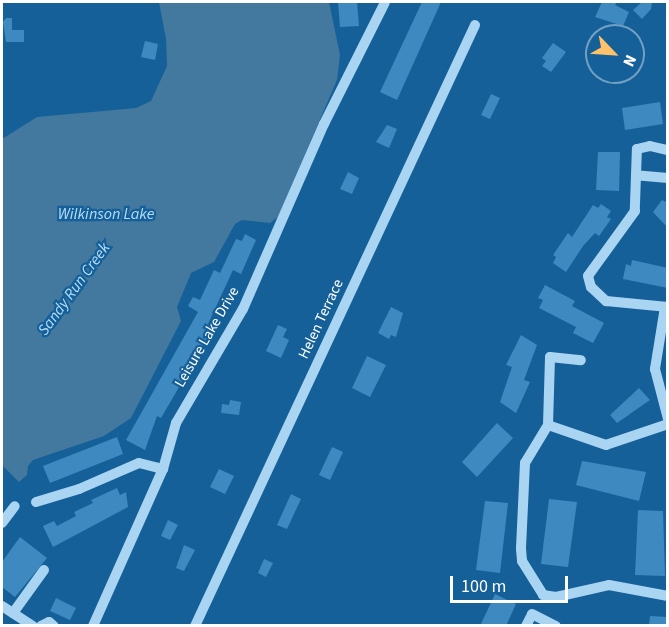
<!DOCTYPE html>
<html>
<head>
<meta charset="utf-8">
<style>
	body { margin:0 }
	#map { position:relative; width:669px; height:627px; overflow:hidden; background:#156099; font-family:"Source Sans 3",sans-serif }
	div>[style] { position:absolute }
	.water>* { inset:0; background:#43789f }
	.building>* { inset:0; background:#3e89c0 }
	.minor>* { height:10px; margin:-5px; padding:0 5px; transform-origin:5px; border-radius:5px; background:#a9d4f2 }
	span { translate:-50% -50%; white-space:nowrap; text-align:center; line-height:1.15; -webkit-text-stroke:4.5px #156099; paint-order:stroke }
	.street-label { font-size:15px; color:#fff }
	.water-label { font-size:16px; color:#b5ddf9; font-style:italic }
	.frame { position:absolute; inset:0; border:3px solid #fff; pointer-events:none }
	.north { position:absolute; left:585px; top:24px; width:60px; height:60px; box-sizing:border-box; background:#156099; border:2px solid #73a0c2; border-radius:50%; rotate:115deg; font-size:16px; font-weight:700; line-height:24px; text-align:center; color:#fff }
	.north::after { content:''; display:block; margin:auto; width:21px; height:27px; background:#ffc16a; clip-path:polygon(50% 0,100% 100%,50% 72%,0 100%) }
	.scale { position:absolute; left:450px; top:576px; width:118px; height:27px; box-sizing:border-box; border:3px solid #fff; border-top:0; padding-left:8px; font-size:18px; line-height:21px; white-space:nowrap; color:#fff; -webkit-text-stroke:4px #156099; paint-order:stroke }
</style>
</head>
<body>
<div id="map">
	<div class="water">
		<div style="clip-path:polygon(159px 2px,329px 2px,340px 55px,337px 80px,278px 217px,270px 223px,242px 220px,235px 224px,214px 262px,191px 273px,177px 307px,181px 321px,131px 418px,104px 436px,33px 460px,28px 466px,27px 475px,19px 482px,2px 465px,2px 139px,37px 117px,136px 108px,151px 101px,167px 66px,166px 39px)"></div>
	</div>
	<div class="building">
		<div style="clip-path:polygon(338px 2px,357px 2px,359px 26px,340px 27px)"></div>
		<div style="clip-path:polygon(422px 2px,441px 2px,397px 100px,380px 92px)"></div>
		<div style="clip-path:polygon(602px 2px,617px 2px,615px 5px,629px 12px,623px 26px,595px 17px)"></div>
		<div style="clip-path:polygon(642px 2px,652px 2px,651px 9px,642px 19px,633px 10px)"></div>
		<div style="clip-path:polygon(6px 18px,12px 18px,12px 30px,24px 30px,24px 42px,6px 42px,3px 22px)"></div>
		<div style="clip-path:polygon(145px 41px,158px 44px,155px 60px,141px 57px)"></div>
		<div style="clip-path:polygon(553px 43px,566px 52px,551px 72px,542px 66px,546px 61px,542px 58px)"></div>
		<div style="clip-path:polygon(491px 94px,500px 98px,490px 119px,481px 115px)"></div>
		<div style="clip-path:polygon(660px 102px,663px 124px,625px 130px,622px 108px)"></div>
		<div style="clip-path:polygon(387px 125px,397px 129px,389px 148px,376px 142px)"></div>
		<div style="clip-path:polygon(598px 152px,620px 152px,619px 191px,596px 190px)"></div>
		<div style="clip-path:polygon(348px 172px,359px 178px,352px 194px,340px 189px)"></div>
		<div style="clip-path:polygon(662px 200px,668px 203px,668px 228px,653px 212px)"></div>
		<div style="clip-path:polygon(601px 204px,611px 211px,607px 217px,611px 219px,599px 236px,595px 233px,583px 246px,566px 272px,553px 263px,556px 257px,553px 255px,568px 233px,572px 237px,593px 205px,598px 208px)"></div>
		<div style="clip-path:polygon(245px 234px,256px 240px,241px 274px,233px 270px,208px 324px,214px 327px,161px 418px,157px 416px,145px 450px,126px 440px,198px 312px,188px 306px,193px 297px,200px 300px,214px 270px,220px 273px,236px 239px,242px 241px)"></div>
		<div style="clip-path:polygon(632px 260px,668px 268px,668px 288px,623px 279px,626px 264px,631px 266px)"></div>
		<div style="clip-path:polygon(545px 285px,575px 301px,572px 306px,604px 323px,593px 343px,573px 333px,576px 327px,539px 308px,543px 300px,538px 298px)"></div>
		<div style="clip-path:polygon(391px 307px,403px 313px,396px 337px,391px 335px,389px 339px,378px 333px)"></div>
		<div style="clip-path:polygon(278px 325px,287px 329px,283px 337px,289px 340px,281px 358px,266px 351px)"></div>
		<div style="clip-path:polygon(521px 335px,537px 345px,524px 380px,530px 382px,516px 413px,500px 402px,512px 367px,506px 365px)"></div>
		<div style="clip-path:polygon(367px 356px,386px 365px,370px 397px,352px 388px)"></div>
		<div style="clip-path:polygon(639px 388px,650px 400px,617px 423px,610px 415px)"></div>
		<div style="clip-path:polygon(230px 400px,241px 402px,239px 415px,221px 413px,222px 404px,229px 405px)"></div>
		<div style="clip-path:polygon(497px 423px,513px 438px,477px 477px,462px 462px)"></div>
		<div style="clip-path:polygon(117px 437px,123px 454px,50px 483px,43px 466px)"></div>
		<div style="clip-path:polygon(332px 447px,343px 452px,330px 480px,319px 475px)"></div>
		<div style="clip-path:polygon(582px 461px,646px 472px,639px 501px,576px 485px)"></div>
		<div style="clip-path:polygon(219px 469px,234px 476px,225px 494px,210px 487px)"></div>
		<div style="clip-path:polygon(117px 488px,120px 495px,126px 492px,128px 507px,53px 547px,43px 526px,54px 521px,57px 526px,76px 516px,74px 512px,93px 503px,91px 500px)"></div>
		<div style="clip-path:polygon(291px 494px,301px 499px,287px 529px,277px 525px)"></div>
		<div style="clip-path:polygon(549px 499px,577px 502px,568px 567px,541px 564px)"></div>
		<div style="clip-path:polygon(485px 501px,508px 503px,500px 573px,476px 570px)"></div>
		<div style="clip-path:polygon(638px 510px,663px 511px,665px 576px,635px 575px)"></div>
		<div style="clip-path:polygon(168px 520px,178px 525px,170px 540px,161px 536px)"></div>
		<div style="clip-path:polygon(20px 537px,47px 558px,15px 597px,2px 587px,2px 562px)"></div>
		<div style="clip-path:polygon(184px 545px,195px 550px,184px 571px,176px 568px)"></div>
		<div style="clip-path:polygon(264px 559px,273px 563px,266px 577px,258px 573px)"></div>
		<div style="clip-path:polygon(495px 594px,516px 604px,506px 626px,480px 626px)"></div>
		<div style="clip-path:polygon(56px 598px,76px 608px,70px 620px,50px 611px)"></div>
		<div style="clip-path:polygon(650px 616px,668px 617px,668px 626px,649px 626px)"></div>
	</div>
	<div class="minor">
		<div style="left:636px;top:175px;width:26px;rotate:-88deg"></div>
		<div style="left:637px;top:149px;width:13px;rotate:-13deg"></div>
		<div style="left:650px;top:146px;width:18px;rotate:13deg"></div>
		<div style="left:668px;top:178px;width:32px;rotate:-175deg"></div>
		<div style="left:636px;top:175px;width:36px;rotate:92deg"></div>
		<div style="left:635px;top:211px;width:80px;rotate:125.9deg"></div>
		<div style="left:588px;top:276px;width:11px;rotate:75deg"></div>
		<div style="left:591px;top:287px;width:21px;rotate:43deg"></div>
		<div style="left:606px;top:301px;width:62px;rotate:5.5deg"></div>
		<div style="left:665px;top:307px;width:63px;rotate:99.2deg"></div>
		<div style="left:655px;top:369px;width:52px;rotate:75.4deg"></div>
		<div style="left:668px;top:424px;width:65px;rotate:161.3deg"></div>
		<div style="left:606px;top:445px;width:61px;rotate:-161deg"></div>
		<div style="left:548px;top:425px;width:44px;rotate:121.2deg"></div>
		<div style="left:525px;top:463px;width:86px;rotate:92.7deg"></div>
		<div style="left:521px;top:549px;width:12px;rotate:85deg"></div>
		<div style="left:522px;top:561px;width:40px;rotate:58deg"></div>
		<div style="left:543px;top:595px;width:13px;rotate:9deg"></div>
		<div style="left:556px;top:597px;width:54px;rotate:-12.8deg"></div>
		<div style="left:609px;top:585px;width:60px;rotate:10.6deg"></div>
		<div style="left:548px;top:425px;width:68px;rotate:-88.3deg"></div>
		<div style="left:550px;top:357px;width:31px;rotate:6deg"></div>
		<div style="left:36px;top:502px;width:45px;rotate:-16.8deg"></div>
		<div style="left:79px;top:489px;width:65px;rotate:-23.4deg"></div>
		<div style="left:139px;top:463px;width:25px;rotate:14deg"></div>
		<div style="left:2px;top:523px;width:21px;rotate:-53deg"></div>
		<div style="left:2px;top:606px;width:37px;rotate:33deg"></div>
		<div style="left:13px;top:613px;width:53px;rotate:-54.2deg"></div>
		<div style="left:41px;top:626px;width:9px;rotate:-27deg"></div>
		<div style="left:49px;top:622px;width:6px;rotate:39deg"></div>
		<div style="left:93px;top:626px;width:172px;rotate:-66deg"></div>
		<div style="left:163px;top:469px;width:48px;rotate:-74.2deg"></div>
		<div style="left:176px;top:423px;width:132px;rotate:-59.6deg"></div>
		<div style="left:243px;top:309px;width:202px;rotate:-66.4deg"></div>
		<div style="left:324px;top:124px;width:136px;rotate:-63.4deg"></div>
		<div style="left:195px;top:626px;width:663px;rotate:-65.02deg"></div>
		<div style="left:526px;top:626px;width:13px;rotate:-63deg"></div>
		<div style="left:532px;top:614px;width:27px;rotate:27deg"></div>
	</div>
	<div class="street-label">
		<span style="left:321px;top:319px;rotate:-65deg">Helen Terrace</span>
		<span style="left:207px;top:337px;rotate:-60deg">Leisure Lake Drive</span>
	</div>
	<div class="water-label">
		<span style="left:106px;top:214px">Wilkinson Lake</span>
		<span style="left:74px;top:289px;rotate:-54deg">Sandy Run Creek</span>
	</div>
	<div class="frame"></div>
	<div class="north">N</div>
	<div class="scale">100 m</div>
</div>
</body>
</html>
